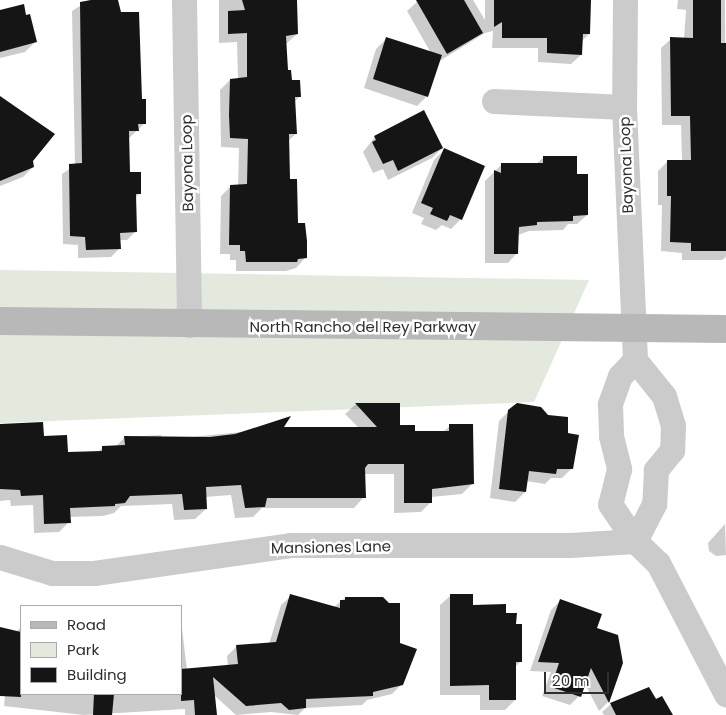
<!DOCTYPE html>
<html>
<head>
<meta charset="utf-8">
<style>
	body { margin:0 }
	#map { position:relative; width:726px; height:715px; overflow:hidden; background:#fff; font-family:Poppins,sans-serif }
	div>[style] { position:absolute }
	.green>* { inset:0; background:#e4e9dd }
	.shadow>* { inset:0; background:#0003 }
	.building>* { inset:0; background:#151515 }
	.street>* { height:25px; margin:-12.5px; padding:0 12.5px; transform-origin:12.5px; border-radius:12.5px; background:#cbcbcb }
	.secondary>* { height:28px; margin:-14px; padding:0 14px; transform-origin:14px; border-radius:14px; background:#b8b8b8 }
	span { translate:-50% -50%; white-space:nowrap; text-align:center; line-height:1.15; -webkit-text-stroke:5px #fff; paint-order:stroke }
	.street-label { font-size:15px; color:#2e2e2e }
	.legend { position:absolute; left:20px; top:605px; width:162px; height:90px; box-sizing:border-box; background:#fff; border:1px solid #ababab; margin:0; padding:6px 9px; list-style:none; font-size:15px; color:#2e2e2e }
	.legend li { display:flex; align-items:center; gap:10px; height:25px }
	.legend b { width:25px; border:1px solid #ababab }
	.scale { position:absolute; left:544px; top:672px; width:65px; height:22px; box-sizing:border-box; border:2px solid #2e2e2e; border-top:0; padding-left:6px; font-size:15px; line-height:18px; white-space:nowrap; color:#2e2e2e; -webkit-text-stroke:4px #fff; paint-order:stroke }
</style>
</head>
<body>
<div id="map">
	<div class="green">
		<div style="clip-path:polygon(0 270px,589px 280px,534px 402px,0 423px)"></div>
	</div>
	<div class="shadow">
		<div style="clip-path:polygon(89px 0,117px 0,145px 123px,128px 139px,129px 173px,140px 193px,135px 198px,135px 232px,127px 240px,119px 240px,119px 249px,111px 257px,78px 258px,78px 245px,63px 244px,62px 174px,75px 165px,72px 11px)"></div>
		<div style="clip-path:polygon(219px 0,297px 0,297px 34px,286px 44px,287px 71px,300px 96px,294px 102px,296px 134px,288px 141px,289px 181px,305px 258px,296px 268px,286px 271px,236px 271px,236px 260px,230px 260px,230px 254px,220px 254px,221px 196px,231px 186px,238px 186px,239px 148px,221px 147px,220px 90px,230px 80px,238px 79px,237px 42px,219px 43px)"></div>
		<div style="clip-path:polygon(419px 0,473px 0,485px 20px,485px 0,590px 0,589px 34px,582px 41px,581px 55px,571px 64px,538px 62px,538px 48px,492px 48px,493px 31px,485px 33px,438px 62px,427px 96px,417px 106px,364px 88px,376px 49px,386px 39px,431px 53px,407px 11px)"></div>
		<div style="clip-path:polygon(678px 0,725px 0,726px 257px,722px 260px,682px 260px,682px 253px,661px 251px,662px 205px,658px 205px,658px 171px,668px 161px,682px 161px,681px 125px,662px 125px,661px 48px,671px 39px,684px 39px,686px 10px,677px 9px)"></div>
		<div style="clip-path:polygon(0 11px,35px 42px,25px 52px,0 58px)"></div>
		<div style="clip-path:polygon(0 98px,33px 167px,23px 177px,0 186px)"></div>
		<div style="clip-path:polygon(375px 137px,442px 148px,432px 158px,388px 180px,383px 169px,373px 173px,363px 152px)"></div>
		<div style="clip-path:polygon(444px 150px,461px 219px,451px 229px,442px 225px,436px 230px,421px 224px,424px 218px,412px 213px,434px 160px)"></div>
		<div style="clip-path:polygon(544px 157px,576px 176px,587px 215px,577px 224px,568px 224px,563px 230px,529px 231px,518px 235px,517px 253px,508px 263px,485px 263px,485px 181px,502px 164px,536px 164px)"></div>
		<div style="clip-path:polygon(355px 405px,399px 405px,399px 426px,414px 433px,443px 432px,450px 426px,473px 483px,462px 494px,431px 497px,431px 502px,421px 512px,394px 513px,394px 474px,364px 474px,364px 497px,354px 508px,262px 508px,253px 517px,235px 518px,231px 495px,205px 497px,206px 509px,195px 519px,174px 520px,172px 504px,121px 506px,114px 513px,103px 516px,69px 517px,69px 522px,59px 532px,34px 533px,33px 505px,11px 506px,10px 500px,0 501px,0 425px,43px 437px,67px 454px,98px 452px,103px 447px,115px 447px,125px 437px,161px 435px,162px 440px,282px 428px,359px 428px,345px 414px)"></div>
		<div style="clip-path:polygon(509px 411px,548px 416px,567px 434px,572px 468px,562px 478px,551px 478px,545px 484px,526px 481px,525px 492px,515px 502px,490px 498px,499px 421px)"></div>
		<div style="clip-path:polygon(725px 524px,726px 555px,716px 556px,709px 551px,708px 543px)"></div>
		<div style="clip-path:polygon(291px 596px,334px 607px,345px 598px,398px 644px,402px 684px,392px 694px,367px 700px,362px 705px,305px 708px,298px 715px,271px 712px,236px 715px,214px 695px,216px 715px,185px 715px,185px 709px,84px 715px,4px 706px,10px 638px,21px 627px,21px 694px,181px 694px,181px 620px,187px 670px,228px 666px,227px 656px,237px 646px,269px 644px,281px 605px)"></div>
		<div style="clip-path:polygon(450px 596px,471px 606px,505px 615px,515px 625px,521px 661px,515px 667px,515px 700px,505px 710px,480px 710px,480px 695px,440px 695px,440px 605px)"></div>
		<div style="clip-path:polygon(560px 601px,595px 629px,622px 663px,608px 702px,599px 711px,584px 682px,579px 696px,570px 705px,542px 696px,551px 672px,530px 671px,551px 610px)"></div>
		<div style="clip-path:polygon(648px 689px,671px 715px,604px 715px,602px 712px,610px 705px)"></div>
	</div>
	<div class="building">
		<div style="clip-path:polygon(91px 0,118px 0,121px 12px,139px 12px,142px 99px,146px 99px,146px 124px,138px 124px,139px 131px,129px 131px,130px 172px,141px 172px,141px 194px,136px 194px,137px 232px,120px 233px,121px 249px,86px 250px,85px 237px,70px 236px,69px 164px,82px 163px,80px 2px)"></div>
		<div style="clip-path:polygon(242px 0,297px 0,298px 34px,286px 36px,288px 70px,291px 70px,292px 80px,300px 80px,301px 97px,295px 97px,297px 134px,289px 134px,290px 179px,297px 179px,298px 223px,305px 223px,307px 241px,307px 258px,298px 259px,297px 262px,246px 262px,245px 251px,240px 251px,240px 245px,229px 245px,230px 185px,247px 184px,248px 139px,230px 138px,229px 115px,230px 79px,247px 77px,247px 33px,228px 34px,228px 11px,245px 10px)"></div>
		<div style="clip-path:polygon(416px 0,464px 0,483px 33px,447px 54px)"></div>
		<div style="clip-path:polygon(494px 0,591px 0,590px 34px,583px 34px,582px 55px,547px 53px,547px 38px,502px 38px,502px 22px,494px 27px)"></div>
		<div style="clip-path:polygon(693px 0,721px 0,721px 43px,726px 43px,726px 251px,691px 251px,691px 243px,670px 242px,671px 196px,667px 196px,667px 160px,691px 160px,690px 116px,671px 116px,670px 37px,693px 38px)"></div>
		<div style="clip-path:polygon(24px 4px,26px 15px,30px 14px,37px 42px,0 52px,0 10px)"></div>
		<div style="clip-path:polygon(386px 37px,442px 55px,428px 97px,373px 79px)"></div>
		<div style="clip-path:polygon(0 96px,55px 134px,33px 161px,34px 167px,0 181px)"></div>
		<div style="clip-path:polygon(424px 110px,443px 148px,398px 171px,393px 160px,383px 164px,372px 142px,376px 140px,374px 136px)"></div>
		<div style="clip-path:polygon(444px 148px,485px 166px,462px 220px,450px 215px,447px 221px,430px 214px,433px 208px,421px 203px)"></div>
		<div style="clip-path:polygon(543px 156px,577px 156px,577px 174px,588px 174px,588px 215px,573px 216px,573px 221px,537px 222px,537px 225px,519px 227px,518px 254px,494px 254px,494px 170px,501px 173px,501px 163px,543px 163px)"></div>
		<div style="clip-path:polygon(355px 403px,400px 403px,400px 425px,415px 425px,415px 431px,449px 431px,449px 424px,473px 424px,474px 484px,432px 489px,432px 503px,404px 503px,404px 464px,368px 464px,365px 468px,366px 498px,267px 498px,265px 507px,245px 508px,241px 485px,206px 487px,207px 509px,184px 510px,182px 494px,130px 496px,125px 503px,115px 504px,115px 506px,70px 508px,71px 523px,44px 524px,43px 495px,21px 496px,20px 490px,0 489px,0 424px,43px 422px,44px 436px,67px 435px,68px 452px,102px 451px,102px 446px,125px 445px,124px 436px,210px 437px,235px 434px,291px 416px,284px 427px,377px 427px)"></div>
		<div style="clip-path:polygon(517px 403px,541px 407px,548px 415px,568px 417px,568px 433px,579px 435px,573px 469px,557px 469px,556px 474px,529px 471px,526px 492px,499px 489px,508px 410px)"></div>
		<div style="clip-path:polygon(290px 594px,340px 608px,340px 600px,345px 600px,345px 597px,383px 597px,389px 603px,400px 603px,400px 643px,417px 649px,403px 685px,373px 692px,373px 696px,306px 699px,306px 708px,289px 710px,281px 703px,246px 706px,213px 677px,217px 715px,195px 715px,194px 700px,181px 701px,181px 669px,238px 664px,236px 645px,276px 642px)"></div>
		<div style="clip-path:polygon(450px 594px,473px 594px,473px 605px,506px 604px,506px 613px,517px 613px,516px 624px,522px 624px,522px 662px,516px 662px,516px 700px,489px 700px,489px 685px,450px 686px)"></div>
		<div style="clip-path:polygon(560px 599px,602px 614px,597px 628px,618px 635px,623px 663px,609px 703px,591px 668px,581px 697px,551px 687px,559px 663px,538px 662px)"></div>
		<div style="clip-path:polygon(0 627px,21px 632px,21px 697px,0 696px)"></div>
		<div style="clip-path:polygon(649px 687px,656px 699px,662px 696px,673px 715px,616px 715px,610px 703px)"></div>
		<div style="clip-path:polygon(94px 694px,114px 694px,112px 715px,93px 715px)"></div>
	</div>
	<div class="street">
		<div style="left:184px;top:0;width:325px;rotate:89.1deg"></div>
		<div style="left:625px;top:0;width:107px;rotate:90.5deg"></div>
		<div style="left:624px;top:107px;width:253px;rotate:87.5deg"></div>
		<div style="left:635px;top:360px;width:46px;rotate:51.1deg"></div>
		<div style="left:664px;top:396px;width:31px;rotate:73deg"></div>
		<div style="left:673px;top:426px;width:24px;rotate:92deg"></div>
		<div style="left:672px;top:450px;width:26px;rotate:129deg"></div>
		<div style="left:656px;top:470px;width:34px;rotate:93deg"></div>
		<div style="left:654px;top:504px;width:42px;rotate:117.2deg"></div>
		<div style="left:494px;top:101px;width:130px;rotate:2.6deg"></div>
		<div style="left:635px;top:360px;width:22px;rotate:133deg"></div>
		<div style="left:620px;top:376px;width:30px;rotate:110deg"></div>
		<div style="left:610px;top:404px;width:32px;rotate:88deg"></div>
		<div style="left:611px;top:436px;width:34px;rotate:76deg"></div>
		<div style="left:619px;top:469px;width:36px;rotate:104deg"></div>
		<div style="left:610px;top:504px;width:45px;rotate:56deg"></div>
		<div style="left:635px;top:541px;width:32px;rotate:44deg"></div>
		<div style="left:658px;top:563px;width:148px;rotate:62.6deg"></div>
		<div style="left:0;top:557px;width:54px;rotate:17.1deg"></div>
		<div style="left:52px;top:573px;width:42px"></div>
		<div style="left:94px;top:573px;width:198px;rotate:-8.1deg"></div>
		<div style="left:290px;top:545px;width:280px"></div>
		<div style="left:570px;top:545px;width:65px;rotate:-3.5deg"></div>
	</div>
	<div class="secondary">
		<div style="left:0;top:321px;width:726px;rotate:0.63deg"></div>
	</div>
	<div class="street-label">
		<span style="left:187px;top:163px;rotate:-91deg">Bayona Loop</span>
		<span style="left:626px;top:165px;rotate:-92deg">Bayona Loop</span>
		<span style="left:363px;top:327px">North Rancho del Rey Parkway</span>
		<span style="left:331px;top:547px;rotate:-1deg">Mansiones Lane</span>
	</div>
	<ul class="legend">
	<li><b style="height:6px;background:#b8b8b8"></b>Road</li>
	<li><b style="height:14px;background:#e4e9dd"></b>Park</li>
	<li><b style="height:14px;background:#151515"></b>Building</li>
	</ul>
	<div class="scale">20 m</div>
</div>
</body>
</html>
